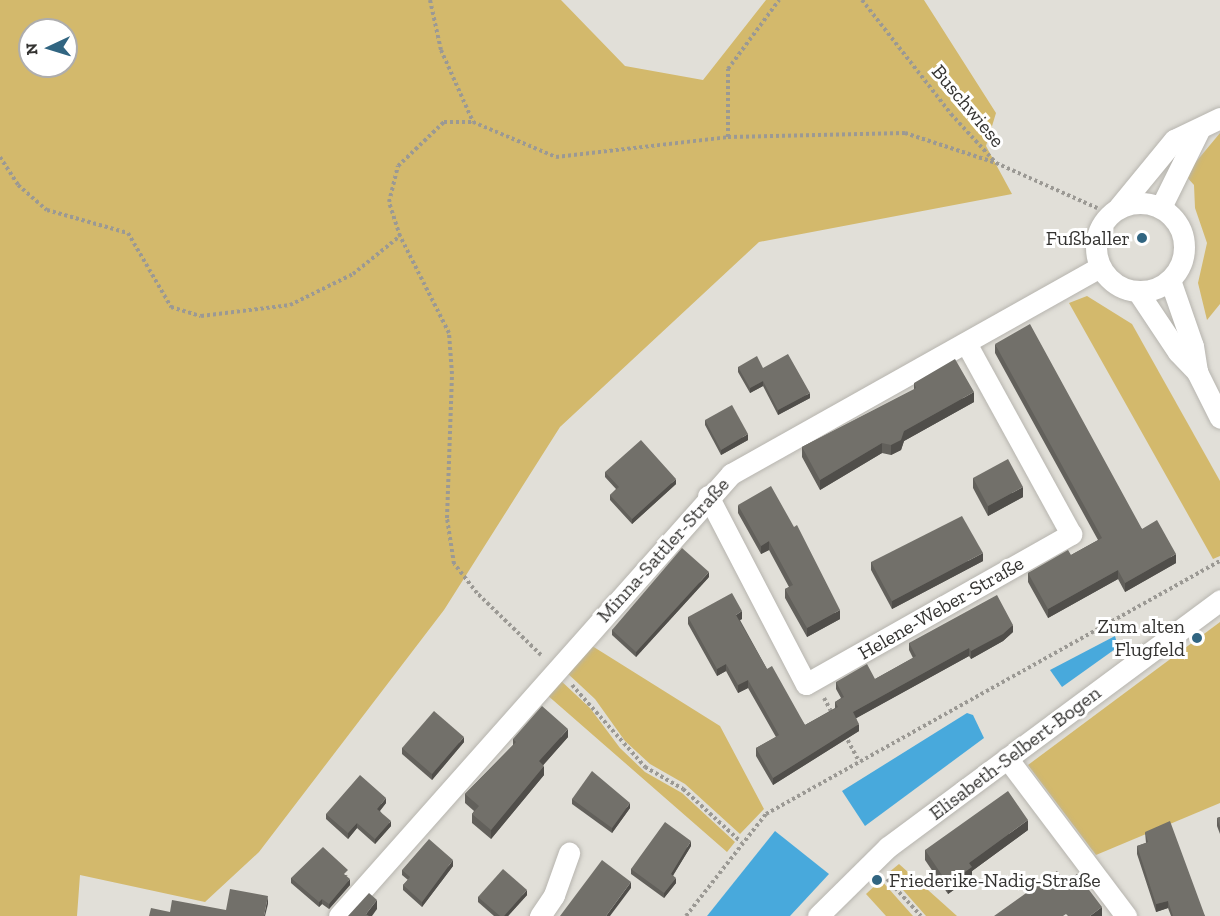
<!DOCTYPE html>
<html>
<head>
<meta charset="utf-8">
<style>
	body { margin:0 }
	#map { position:relative; width:1220px; height:916px; overflow:hidden; background:#e1dfd8; font-family:"Zilla Slab",serif }
	div>[style] { position:absolute }
	.green>* { inset:0; background:#d3b96c }
	.water>* { inset:0; background:#48a9dc }
	.path>* { height:4px; margin-top:-2px; transform-origin:0; background:repeating-linear-gradient(90deg,#9b9994 0 3px,transparent 0 6px) }
	.roads { filter:drop-shadow(0 0 2px #b6b4ae) drop-shadow(0 0 2px #b6b4ae) }
	.street>* { height:21px; margin:-10.5px; padding:0 10.5px; transform-origin:10.5px; border-radius:10.5px; background:#fff }
	.street>.ring { margin:-10.5px; padding:0; box-sizing:content-box; background:none; border:21px solid #fff; border-radius:50% }
	.wall>* { inset:0; background:#62605b }
	.shaded-wall>* { inset:0; background:#504e4a }
	.building>* { inset:0; background:#72706a }
	.dots>* { width:16px; height:16px; translate:-50% -50%; box-sizing:border-box; border:3px solid #fff; border-radius:50% }
	span { translate:-50% -50%; white-space:nowrap; text-align:center; line-height:1.15; -webkit-text-stroke:6px #fff; paint-order:stroke }
	.street-label { font-size:20px; color:#343331 }
	.poi-label { font-size:20px; color:#343331 }
	.right { translate:-100% -50%; text-align:right }
	.left { translate:0 -50%; text-align:left }
	.north { position:absolute; left:18px; top:18px; width:60px; height:60px; box-sizing:border-box; background:#fff; border:2px solid #aeadad; border-radius:50%; rotate:266deg; font-size:16px; font-weight:700; line-height:24px; text-align:center; color:#343331 }
	.north::after { content:''; display:block; margin:auto; width:21px; height:27px; background:#316581; clip-path:polygon(50% 0,100% 100%,50% 72%,0 100%) }
</style>
</head>
<body>
<div id="map">
	<div class="green">
		<div style="clip-path:polygon(evenodd,0 0,561px 0,625px 66px,703px 80px,766px 0,924px 0,996px 113px,986px 146px,1012px 194px,759px 242px,560px 427px,444px 610px,259px 852px,205px 902px,80px 875px,77px 916px,0 916px,0 0,30px 30px,66px 30px,66px 66px,30px 66px,30px 30px)"></div>
		<div style="clip-path:polygon(1220px 133px,1220px 304px,1207px 320px,1198px 283px,1207px 243px,1195px 208px,1194px 185px,1185px 175px)"></div>
		<div style="clip-path:polygon(1087px 296px,1132px 324px,1220px 481px,1220px 556px,1213px 559px,1069px 303px)"></div>
		<div style="clip-path:polygon(1220px 622px,1220px 803px,1096px 855px,1028px 765px)"></div>
		<div style="clip-path:polygon(589px 644px,720px 726px,764px 809px,740px 834px,685px 784px,650px 764px,625px 741px,595px 699px,565px 671px)"></div>
		<div style="clip-path:polygon(559px 679px,590px 708px,620px 748px,645px 772px,682px 793px,735px 842px,727px 852px,546px 694px)"></div>
		<div style="clip-path:polygon(899px 864px,957px 916px,926px 916px,888px 873px)"></div>
		<div style="clip-path:polygon(881px 880px,913px 916px,886px 916px,866px 894px)"></div>
	</div>
	<div class="water">
		<div style="clip-path:polygon(1115px 636px,1118px 647px,1062px 687px,1050px 670px)"></div>
		<div style="clip-path:polygon(967px 713px,973px 715px,984px 738px,865px 826px,842px 791px)"></div>
		<div style="clip-path:polygon(775px 831px,829px 874px,790px 916px,707px 916px)"></div>
	</div>
	<div class="path">
		<div style="left:430px;top:0;width:51px;rotate:77.6deg"></div>
		<div style="left:441px;top:50px;width:79px;rotate:66deg"></div>
		<div style="left:862px;top:0;width:145px;rotate:52deg"></div>
		<div style="left:951px;top:114px;width:67px;rotate:47.4deg"></div>
		<div style="left:728px;top:137px;width:68px;rotate:-90deg"></div>
		<div style="left:728px;top:69px;width:86px;rotate:-53.5deg"></div>
		<div style="left:0;top:157px;width:33px;rotate:57deg"></div>
		<div style="left:18px;top:185px;width:38px;rotate:41deg"></div>
		<div style="left:47px;top:210px;width:84px;rotate:15.9deg"></div>
		<div style="left:128px;top:233px;width:86px;rotate:59.8deg"></div>
		<div style="left:171px;top:307px;width:31px;rotate:17deg"></div>
		<div style="left:201px;top:316px;width:90px;rotate:-7deg"></div>
		<div style="left:290px;top:305px;width:70px;rotate:-26.2deg"></div>
		<div style="left:353px;top:274px;width:60px;rotate:-39deg"></div>
		<div style="left:541px;top:655px;width:89px;rotate:-135.9deg"></div>
		<div style="left:477px;top:593px;width:37px;rotate:-128deg"></div>
		<div style="left:454px;top:564px;width:47px;rotate:-98.7deg"></div>
		<div style="left:447px;top:518px;width:144px;rotate:-88deg"></div>
		<div style="left:452px;top:374px;width:41px;rotate:-94.2deg"></div>
		<div style="left:449px;top:333px;width:109px;rotate:-116.8deg"></div>
		<div style="left:400px;top:236px;width:36px;rotate:-108deg"></div>
		<div style="left:389px;top:202px;width:37px;rotate:-76deg"></div>
		<div style="left:398px;top:166px;width:64px;rotate:-43.7deg"></div>
		<div style="left:444px;top:122px;width:29px"></div>
		<div style="left:473px;top:122px;width:90px;rotate:22.9deg"></div>
		<div style="left:556px;top:157px;width:173px;rotate:-6.6deg"></div>
		<div style="left:728px;top:137px;width:177px;rotate:-1.3deg"></div>
		<div style="left:905px;top:133px;width:96px;rotate:18.2deg"></div>
		<div style="left:996px;top:163px;width:111px;rotate:24deg"></div>
		<div style="left:572px;top:685px;width:110px;rotate:48.3deg"></div>
		<div style="left:645px;top:767px;width:44px;rotate:30.1deg"></div>
		<div style="left:683px;top:789px;width:79px;rotate:42.4deg"></div>
		<div style="left:824px;top:698px;width:17px;rotate:62deg"></div>
		<div style="left:845px;top:735px;width:30px;rotate:62deg"></div>
		<div style="left:887px;top:879px;width:50px;rotate:47.4deg"></div>
		<div style="left:686px;top:916px;width:130px;rotate:-51.9deg"></div>
		<div style="left:766px;top:814px;width:520px;rotate:-29.13deg"></div>
	</div>
	<div class="roads">
		<div class="street">
			<div class="ring" style="left:1096px;top:203px;width:67px;height:67px"></div>
			<div style="left:1119px;top:207px;width:87px;rotate:-50.6deg"></div>
			<div style="left:1174px;top:140px;width:51px;rotate:-25.6deg"></div>
			<div style="left:1161px;top:207px;width:88px;rotate:-63.7deg"></div>
			<div style="left:1170px;top:280px;width:70px;rotate:70.8deg"></div>
			<div style="left:1193px;top:346px;width:26px;rotate:81deg"></div>
			<div style="left:1138px;top:292px;width:72px;rotate:56.3deg"></div>
			<div style="left:1178px;top:352px;width:28px;rotate:46deg"></div>
			<div style="left:1197px;top:372px;width:51px;rotate:63.4deg"></div>
			<div style="left:708px;top:496px;width:212px;rotate:62.5deg"></div>
			<div style="left:806px;top:684px;width:305px;rotate:-29.5deg"></div>
			<div style="left:1071px;top:534px;width:218px;rotate:-118.8deg"></div>
			<div style="left:1007px;top:758px;width:198px;rotate:53deg"></div>
			<div style="left:339px;top:916px;width:591px;rotate:-48.43deg"></div>
			<div style="left:731px;top:474px;width:423px;rotate:-29.3deg"></div>
			<div style="left:540px;top:916px;width:25px;rotate:-56deg"></div>
			<div style="left:554px;top:895px;width:45px;rotate:-70.3deg"></div>
			<div style="left:818px;top:916px;width:98px;rotate:-44.6deg"></div>
			<div style="left:888px;top:847px;width:414px;rotate:-36.6deg"></div>
		</div>
	</div>
	<div class="wall">
		<div style="clip-path:polygon(995px 344px,1142px 529px,1176px 563px,1125px 592px,1118px 579px,1048px 618px,1028px 582px,1028px 573px,1071px 555px,1098px 540px,995px 353px)"></div>
		<div style="clip-path:polygon(738px 367px,763px 368px,810px 398px,778px 415px,763px 386px,750px 393px,738px 372px)"></div>
		<div style="clip-path:polygon(914px 383px,974px 402px,904px 441px,901px 450px,891px 455px,882px 453px,820px 490px,802px 457px,802px 447px,914px 390px)"></div>
		<div style="clip-path:polygon(705px 420px,748px 440px,721px 455px,705px 425px)"></div>
		<div style="clip-path:polygon(605px 472px,676px 484px,632px 524px,610px 500px,610px 495px,616px 489px,605px 477px)"></div>
		<div style="clip-path:polygon(973px 478px,1023px 497px,988px 516px,973px 488px)"></div>
		<div style="clip-path:polygon(738px 505px,840px 619px,807px 637px,785px 598px,785px 589px,789px 587px,769px 550px,761px 554px,738px 513px)"></div>
		<div style="clip-path:polygon(983px 561px,892px 609px,871px 570px,871px 562px)"></div>
		<div style="clip-path:polygon(709px 577px,636px 657px,612px 635px,612px 630px)"></div>
		<div style="clip-path:polygon(688px 617px,742px 619px,740px 620px,767px 669px,805px 725px,835px 708px,835px 702px,841px 698px,836px 689px,836px 682px,875px 679px,913px 658px,909px 650px,909px 643px,1013px 632px,1003px 641px,971px 659px,969px 656px,856px 718px,859px 731px,773px 785px,756px 756px,756px 748px,776px 737px,748px 688px,738px 693px,726px 671px,717px 676px,688px 624px)"></div>
		<div style="clip-path:polygon(568px 737px,543px 765px,544px 775px,491px 839px,472px 823px,472px 814px,474px 811px,465px 803px,465px 794px,513px 745px,513px 739px)"></div>
		<div style="clip-path:polygon(464px 742px,432px 780px,402px 754px,402px 748px)"></div>
		<div style="clip-path:polygon(572px 799px,630px 808px,612px 833px,572px 804px)"></div>
		<div style="clip-path:polygon(386px 803px,380px 811px,391px 826px,375px 844px,357px 828px,348px 839px,326px 819px,326px 814px)"></div>
		<div style="clip-path:polygon(1220px 817px,1220px 834px,1217px 826px,1217px 818px)"></div>
		<div style="clip-path:polygon(1028px 830px,972px 871px,972px 877px,948px 894px,925px 860px,925px 850px)"></div>
		<div style="clip-path:polygon(1145px 832px,1205px 916px,1171px 916px,1168px 908px,1156px 912px,1137px 854px,1137px 846px,1146px 843px)"></div>
		<div style="clip-path:polygon(691px 846px,673px 875px,676px 883px,664px 898px,631px 874px,631px 869px)"></div>
		<div style="clip-path:polygon(453px 866px,422px 907px,403px 890px,403px 885px,408px 880px,402px 875px,402px 870px)"></div>
		<div style="clip-path:polygon(348px 875px,346px 876px,350px 885px,329px 909px,322px 904px,319px 907px,291px 883px,291px 878px)"></div>
		<div style="clip-path:polygon(527px 895px,508px 916px,494px 916px,478px 902px,478px 897px)"></div>
	</div>
	<div class="shaded-wall">
		<div style="clip-path:polygon(763px 381px,763px 386px,750px 393px,750px 388px)"></div>
		<div style="clip-path:polygon(974px 392px,974px 402px,904px 441px,901px 450px,891px 455px,891px 445px,904px 431px)"></div>
		<div style="clip-path:polygon(810px 393px,810px 398px,778px 415px,778px 410px)"></div>
		<div style="clip-path:polygon(748px 434px,748px 440px,721px 455px,721px 450px)"></div>
		<div style="clip-path:polygon(882px 443px,882px 453px,820px 490px,820px 480px)"></div>
		<div style="clip-path:polygon(676px 479px,676px 484px,632px 524px,632px 519px)"></div>
		<div style="clip-path:polygon(1023px 487px,1023px 497px,988px 516px,988px 506px)"></div>
		<div style="clip-path:polygon(769px 541px,769px 550px,761px 554px,761px 546px)"></div>
		<div style="clip-path:polygon(983px 553px,983px 561px,892px 609px,892px 601px)"></div>
		<div style="clip-path:polygon(1176px 554px,1176px 563px,1125px 592px,1125px 583px)"></div>
		<div style="clip-path:polygon(1118px 570px,1118px 579px,1048px 618px,1048px 609px)"></div>
		<div style="clip-path:polygon(709px 572px,709px 577px,636px 657px,636px 652px)"></div>
		<div style="clip-path:polygon(840px 610px,840px 619px,807px 637px,807px 628px)"></div>
		<div style="clip-path:polygon(742px 611px,742px 619px,736px 622px,736px 615px)"></div>
		<div style="clip-path:polygon(1013px 625px,1013px 632px,1003px 641px,971px 659px,971px 651px)"></div>
		<div style="clip-path:polygon(969px 648px,969px 656px,853px 720px,853px 712px)"></div>
		<div style="clip-path:polygon(726px 664px,726px 671px,717px 676px,717px 669px)"></div>
		<div style="clip-path:polygon(748px 680px,748px 688px,738px 693px,738px 685px)"></div>
		<div style="clip-path:polygon(859px 724px,859px 731px,773px 785px,773px 778px)"></div>
		<div style="clip-path:polygon(568px 729px,568px 737px,539px 770px,539px 761px)"></div>
		<div style="clip-path:polygon(464px 737px,464px 742px,432px 780px,432px 774px)"></div>
		<div style="clip-path:polygon(544px 766px,544px 775px,491px 839px,491px 830px)"></div>
		<div style="clip-path:polygon(386px 798px,386px 803px,377px 814px,377px 809px)"></div>
		<div style="clip-path:polygon(630px 803px,630px 808px,612px 833px,612px 828px)"></div>
		<div style="clip-path:polygon(1028px 820px,1028px 830px,972px 871px,972px 877px,948px 894px,948px 884px,969px 863px)"></div>
		<div style="clip-path:polygon(391px 821px,391px 826px,375px 844px,375px 839px)"></div>
		<div style="clip-path:polygon(357px 823px,357px 828px,348px 839px,348px 833px)"></div>
		<div style="clip-path:polygon(691px 841px,691px 846px,671px 879px,671px 874px)"></div>
		<div style="clip-path:polygon(453px 860px,453px 866px,422px 907px,422px 902px)"></div>
		<div style="clip-path:polygon(676px 878px,676px 883px,664px 898px,664px 893px)"></div>
		<div style="clip-path:polygon(350px 879px,350px 885px,329px 909px,329px 904px)"></div>
		<div style="clip-path:polygon(631px 882px,631px 888px,610px 916px,606px 916px)"></div>
		<div style="clip-path:polygon(527px 890px,527px 895px,508px 916px,504px 916px)"></div>
		<div style="clip-path:polygon(268px 896px,268px 904px,265px 916px,264px 916px)"></div>
		<div style="clip-path:polygon(322px 899px,322px 904px,319px 907px,319px 902px)"></div>
		<div style="clip-path:polygon(377px 900px,377px 909px,372px 916px,366px 916px,366px 914px)"></div>
		<div style="clip-path:polygon(1168px 901px,1168px 908px,1156px 912px,1156px 904px)"></div>
		<div style="clip-path:polygon(1102px 907px,1102px 916px,1090px 916px)"></div>
	</div>
	<div class="building">
		<div style="clip-path:polygon(1030px 324px,1142px 529px,1157px 520px,1176px 554px,1125px 583px,1118px 570px,1048px 609px,1028px 573px,1068px 550px,1071px 555px,1102px 538px,995px 344px)"></div>
		<div style="clip-path:polygon(788px 354px,810px 393px,778px 410px,763px 381px,750px 388px,738px 367px,757px 356px,763px 368px)"></div>
		<div style="clip-path:polygon(955px 359px,974px 392px,904px 431px,901px 440px,891px 445px,882px 443px,820px 480px,802px 447px,916px 388px,914px 383px)"></div>
		<div style="clip-path:polygon(732px 405px,748px 434px,721px 450px,705px 420px)"></div>
		<div style="clip-path:polygon(641px 440px,676px 479px,632px 519px,610px 495px,619px 487px,605px 472px)"></div>
		<div style="clip-path:polygon(1008px 459px,1023px 487px,988px 506px,973px 478px)"></div>
		<div style="clip-path:polygon(771px 486px,794px 527px,797px 525px,840px 610px,807px 628px,785px 589px,793px 585px,769px 541px,761px 546px,738px 505px)"></div>
		<div style="clip-path:polygon(962px 516px,983px 553px,892px 601px,871px 562px)"></div>
		<div style="clip-path:polygon(682px 548px,709px 572px,636px 652px,612px 630px)"></div>
		<div style="clip-path:polygon(732px 593px,742px 611px,736px 615px,767px 669px,772px 666px,805px 725px,838px 707px,835px 702px,844px 697px,836px 682px,867px 664px,875px 679px,916px 656px,909px 643px,997px 595px,1013px 625px,1003px 634px,971px 651px,969px 648px,853px 712px,859px 724px,773px 778px,756px 748px,779px 735px,748px 680px,738px 685px,726px 664px,717px 669px,688px 617px)"></div>
		<div style="clip-path:polygon(542px 706px,568px 729px,539px 761px,544px 766px,491px 830px,472px 814px,479px 806px,465px 794px,516px 742px,513px 739px)"></div>
		<div style="clip-path:polygon(434px 711px,464px 737px,432px 774px,402px 748px)"></div>
		<div style="clip-path:polygon(592px 771px,630px 803px,612px 828px,572px 799px)"></div>
		<div style="clip-path:polygon(360px 775px,386px 798px,377px 809px,391px 821px,375px 839px,357px 823px,348px 833px,326px 814px)"></div>
		<div style="clip-path:polygon(1008px 791px,1028px 820px,969px 863px,972px 867px,948px 884px,925px 850px)"></div>
		<div style="clip-path:polygon(1220px 817px,1220px 827px,1217px 818px)"></div>
		<div style="clip-path:polygon(1170px 821px,1205px 916px,1173px 916px,1168px 901px,1156px 904px,1137px 846px,1148px 842px,1145px 832px)"></div>
		<div style="clip-path:polygon(665px 822px,691px 841px,671px 874px,676px 878px,664px 893px,631px 869px)"></div>
		<div style="clip-path:polygon(429px 839px,453px 860px,422px 902px,403px 885px,410px 877px,402px 870px)"></div>
		<div style="clip-path:polygon(323px 847px,348px 870px,344px 874px,350px 879px,329px 904px,322px 899px,319px 902px,291px 878px)"></div>
		<div style="clip-path:polygon(602px 860px,631px 882px,606px 916px,560px 916px)"></div>
		<div style="clip-path:polygon(503px 869px,527px 890px,504px 916px,500px 916px,478px 897px)"></div>
		<div style="clip-path:polygon(1057px 871px,1065px 883px,1077px 874px,1102px 907px,1090px 916px,1068px 916px,1066px 914px,1063px 916px,994px 916px)"></div>
		<div style="clip-path:polygon(230px 889px,268px 896px,264px 916px,149px 916px,151px 908px,170px 912px,172px 900px,226px 910px)"></div>
		<div style="clip-path:polygon(369px 893px,377px 900px,366px 914px,369px 916px,348px 916px)"></div>
	</div>
	<div class="dots">
		<div style="left:1142px;top:238px;background:#316581"></div>
		<div style="left:1197px;top:638px;background:#316581"></div>
		<div style="left:877px;top:880px;background:#316581"></div>
	</div>
	<div class="street-label">
		<span style="left:968px;top:106px;rotate:50deg">Buschwiese</span>
		<span style="left:663px;top:550px;rotate:-48deg">Minna-Sattler-Straße</span>
		<span style="left:941px;top:608px;rotate:-30deg">Helene-Weber-Straße</span>
		<span style="left:1015px;top:753px;rotate:-37deg">Elisabeth-Selbert-Bogen</span>
	</div>
	<div class="poi-label">
		<span class="right" style="left:1130px;top:238px">Fußballer</span>
		<span class="right" style="left:1185px;top:638px">Zum alten<br>Flugfeld</span>
		<span class="left" style="left:889px;top:880px">Friederike-Nadig-Straße</span>
	</div>
	<div class="north">N</div>
</div>
</body>
</html>
